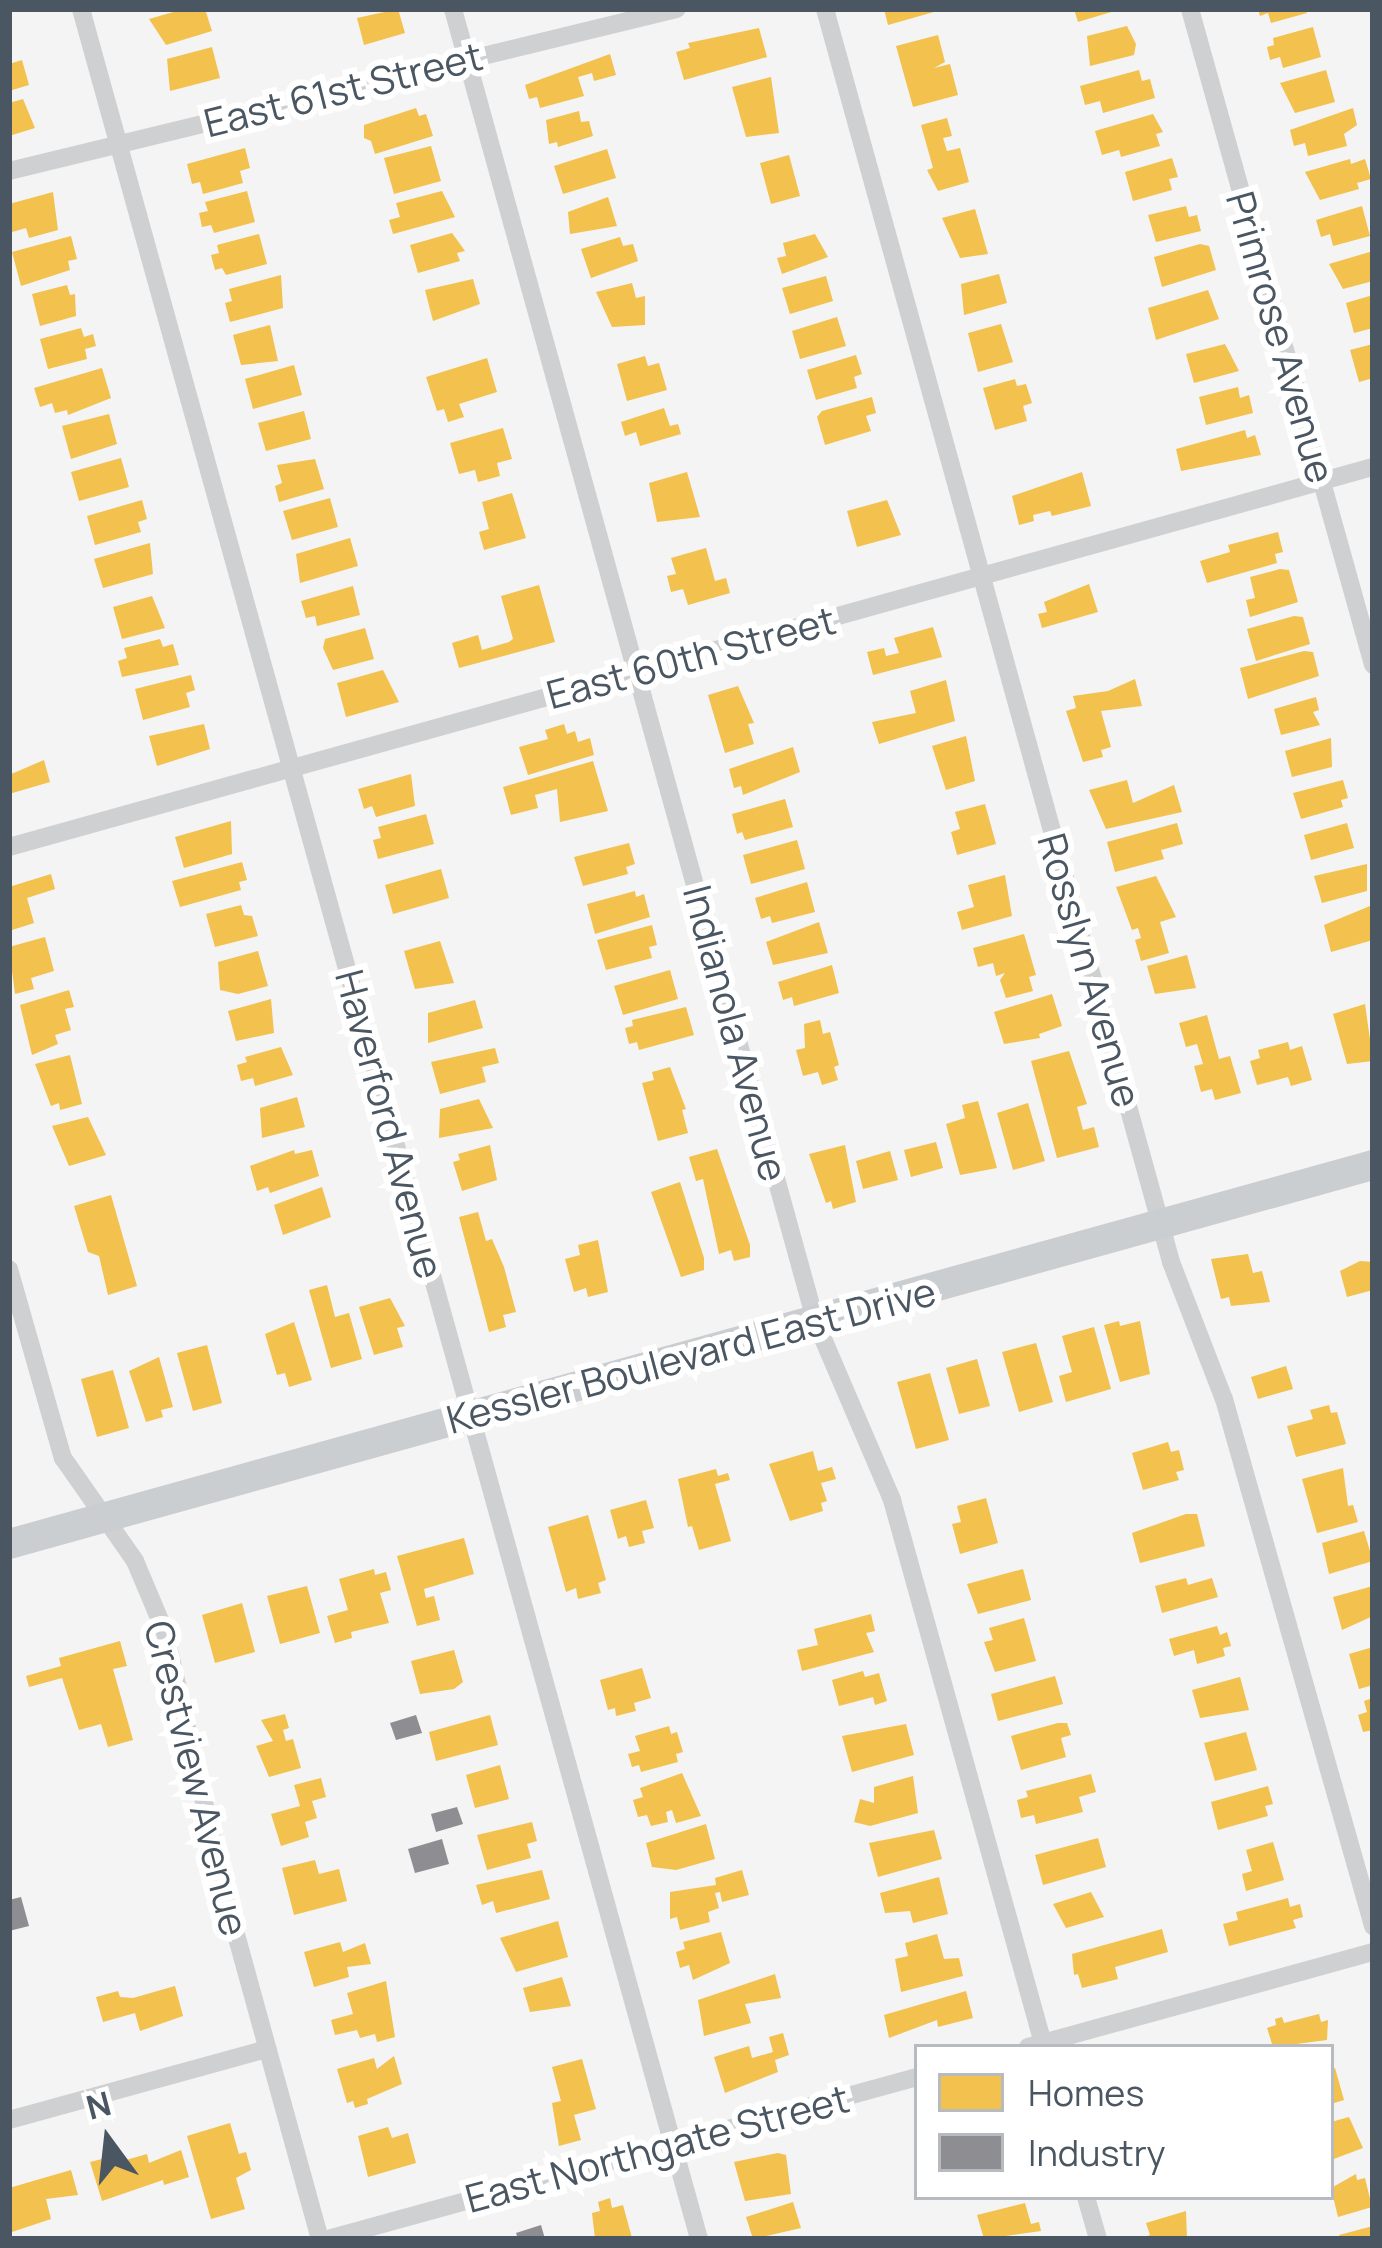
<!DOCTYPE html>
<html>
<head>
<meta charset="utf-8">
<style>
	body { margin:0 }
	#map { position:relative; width:1382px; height:2248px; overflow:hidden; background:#f4f4f4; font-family:Manrope,sans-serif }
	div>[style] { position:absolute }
	.homes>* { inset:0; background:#f2c14e }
	.industry>* { inset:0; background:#8d8d92 }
	.street>* { height:18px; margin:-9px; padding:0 9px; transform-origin:9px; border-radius:9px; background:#ced0d2 }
	.primary>* { height:30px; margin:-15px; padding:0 15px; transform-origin:15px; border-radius:15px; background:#caced1 }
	span { translate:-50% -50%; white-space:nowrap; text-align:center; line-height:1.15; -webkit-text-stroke:12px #fff; paint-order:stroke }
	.street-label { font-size:39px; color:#4a5661 }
	.frame { position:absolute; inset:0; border:12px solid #4a5661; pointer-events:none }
	.legend { position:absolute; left:914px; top:2044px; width:420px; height:156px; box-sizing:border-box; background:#fff; border:3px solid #b7bbc0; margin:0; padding:15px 21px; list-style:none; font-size:36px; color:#4a5661 }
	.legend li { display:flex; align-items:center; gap:24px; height:60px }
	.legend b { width:60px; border:3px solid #b7bbc0 }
	.north { position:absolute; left:48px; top:2080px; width:120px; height:120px; -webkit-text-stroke:9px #fff; paint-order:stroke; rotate:345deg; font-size:33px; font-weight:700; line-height:48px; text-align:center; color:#4a5661 }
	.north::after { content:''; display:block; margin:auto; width:42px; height:54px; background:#4a5661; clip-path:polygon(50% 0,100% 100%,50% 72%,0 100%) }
</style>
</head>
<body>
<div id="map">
	<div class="homes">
		<div style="clip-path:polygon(184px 9px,205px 9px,212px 31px,166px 45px,149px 19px)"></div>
		<div style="clip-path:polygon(398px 9px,405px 33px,364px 45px,357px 18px)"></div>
		<div style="clip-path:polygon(884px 9px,941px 9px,941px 10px,888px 25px)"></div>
		<div style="clip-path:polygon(1074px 9px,1118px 9px,1118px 10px,1078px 22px)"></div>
		<div style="clip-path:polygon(1258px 9px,1306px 9px,1307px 13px,1271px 23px,1268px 13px,1260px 16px)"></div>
		<div style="clip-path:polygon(1127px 26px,1136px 44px,1134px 55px,1090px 66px,1087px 36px)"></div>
		<div style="clip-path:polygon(1313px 27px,1321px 57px,1283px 68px,1280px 57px,1270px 60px,1267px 47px,1274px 45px,1273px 38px)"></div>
		<div style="clip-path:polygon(759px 28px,767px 57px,684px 80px,676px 52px,690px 48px,688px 43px)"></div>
		<div style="clip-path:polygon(938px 35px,945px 62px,934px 68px,950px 64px,958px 95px,913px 107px,896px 46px)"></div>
		<div style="clip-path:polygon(212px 47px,220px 78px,170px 91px,167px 59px)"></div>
		<div style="clip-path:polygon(610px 54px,616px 75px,594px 81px,592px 73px,578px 77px,584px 96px,540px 108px,537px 97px,529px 99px,525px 85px)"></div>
		<div style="clip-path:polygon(22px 60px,29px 85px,9px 91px,9px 64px)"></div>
		<div style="clip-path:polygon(1139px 70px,1142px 81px,1150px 79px,1155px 98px,1103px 113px,1100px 101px,1085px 105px,1080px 86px)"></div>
		<div style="clip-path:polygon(1326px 70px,1335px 102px,1295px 113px,1280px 83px)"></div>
		<div style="clip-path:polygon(771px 77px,779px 133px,746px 137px,732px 87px)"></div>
		<div style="clip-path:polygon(23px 99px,35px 128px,9px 136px,9px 103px)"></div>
		<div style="clip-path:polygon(416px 108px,419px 116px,426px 114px,433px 136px,375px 154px,371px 141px,364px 138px,364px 125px)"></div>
		<div style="clip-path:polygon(1353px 108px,1357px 125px,1344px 134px,1347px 146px,1308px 156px,1305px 143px,1294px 146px,1290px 130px)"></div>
		<div style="clip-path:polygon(579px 111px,581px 122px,589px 121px,593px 136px,558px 147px,557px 142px,549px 144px,546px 120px)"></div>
		<div style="clip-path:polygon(1153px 114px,1163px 132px,1156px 134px,1160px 146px,1121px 157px,1119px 150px,1102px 155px,1095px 131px)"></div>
		<div style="clip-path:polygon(947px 118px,952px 136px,943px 138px,947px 151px,960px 148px,969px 182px,938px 191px,927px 170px,933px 168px,921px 125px)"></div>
		<div style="clip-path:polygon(431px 146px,441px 181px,394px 194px,384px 158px)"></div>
		<div style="clip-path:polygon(245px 148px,250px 168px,240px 171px,243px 183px,203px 194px,200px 182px,192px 184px,187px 164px)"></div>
		<div style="clip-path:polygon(607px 149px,616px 178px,563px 194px,554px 166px)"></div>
		<div style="clip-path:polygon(789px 155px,800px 196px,771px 204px,760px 163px)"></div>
		<div style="clip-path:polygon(1172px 158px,1178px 177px,1169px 179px,1172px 190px,1133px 201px,1125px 172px)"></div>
		<div style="clip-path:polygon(1350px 159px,1351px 164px,1365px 159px,1371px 179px,1357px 183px,1359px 189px,1320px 200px,1305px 172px)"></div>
		<div style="clip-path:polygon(247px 191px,255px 222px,214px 233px,211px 225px,202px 227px,199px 213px,208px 211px,205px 202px)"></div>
		<div style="clip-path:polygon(442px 191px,455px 217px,393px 234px,389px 220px,400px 217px,396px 203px)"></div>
		<div style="clip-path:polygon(53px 192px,58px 230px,29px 238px,26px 228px,12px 232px,9px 204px)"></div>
		<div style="clip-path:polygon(608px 197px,617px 226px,570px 234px,568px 212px)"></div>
		<div style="clip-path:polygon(1186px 206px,1189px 217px,1197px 215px,1201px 231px,1156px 242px,1148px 215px)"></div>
		<div style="clip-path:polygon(1362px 206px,1370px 236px,1333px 246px,1330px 234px,1321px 237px,1316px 220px)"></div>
		<div style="clip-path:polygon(975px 209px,988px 254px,960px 258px,942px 218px)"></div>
		<div style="clip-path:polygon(452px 233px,465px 251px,457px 253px,460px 261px,418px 273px,410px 245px)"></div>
		<div style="clip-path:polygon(259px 234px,267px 264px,226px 275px,222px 268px,215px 270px,211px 255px,219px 253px,217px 245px)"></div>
		<div style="clip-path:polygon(815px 234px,828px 257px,782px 274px,777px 258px,786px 256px,783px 243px)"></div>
		<div style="clip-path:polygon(71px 236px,77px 259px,68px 261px,70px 270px,21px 286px,12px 252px)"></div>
		<div style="clip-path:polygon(620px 237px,623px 246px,633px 244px,638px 261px,591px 278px,581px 249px)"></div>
		<div style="clip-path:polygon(1200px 244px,1209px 246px,1216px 270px,1162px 287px,1154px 257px)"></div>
		<div style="clip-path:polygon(1373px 251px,1373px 281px,1343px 289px,1329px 264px)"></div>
		<div style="clip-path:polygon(999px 274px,1007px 303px,964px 315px,961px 284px)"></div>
		<div style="clip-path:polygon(281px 275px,283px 308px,230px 322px,225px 303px,232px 301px,229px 289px)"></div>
		<div style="clip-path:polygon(826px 276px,833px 301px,790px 314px,782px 288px)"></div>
		<div style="clip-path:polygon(473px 279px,480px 304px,433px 321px,425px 290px)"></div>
		<div style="clip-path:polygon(632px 283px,636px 298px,645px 296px,645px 325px,612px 327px,596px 292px)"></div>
		<div style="clip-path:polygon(67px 285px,70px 295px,75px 294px,76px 316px,40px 326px,32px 294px)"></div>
		<div style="clip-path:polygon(1208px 290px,1219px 319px,1156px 340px,1148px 308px)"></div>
		<div style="clip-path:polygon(1373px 295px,1373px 328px,1354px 333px,1346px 303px)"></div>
		<div style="clip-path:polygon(837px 317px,846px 346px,800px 359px,792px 331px)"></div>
		<div style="clip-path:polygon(1001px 324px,1013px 362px,978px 372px,968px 333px)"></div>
		<div style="clip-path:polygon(270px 325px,278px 361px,241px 365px,233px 335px)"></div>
		<div style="clip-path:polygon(81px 328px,84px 337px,93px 334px,96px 346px,85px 349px,87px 359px,48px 369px,40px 339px)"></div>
		<div style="clip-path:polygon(1225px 344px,1239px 371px,1194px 383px,1186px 354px)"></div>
		<div style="clip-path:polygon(1373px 344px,1373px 378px,1359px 382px,1350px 350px)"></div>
		<div style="clip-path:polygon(856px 355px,862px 374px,854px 377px,857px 388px,816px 400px,807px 370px)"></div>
		<div style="clip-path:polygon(645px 356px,648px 366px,659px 363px,667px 390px,627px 401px,617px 364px)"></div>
		<div style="clip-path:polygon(487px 358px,497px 392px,459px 404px,464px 417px,448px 422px,444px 409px,437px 411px,426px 377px)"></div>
		<div style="clip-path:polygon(294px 365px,302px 395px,253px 409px,245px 379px)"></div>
		<div style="clip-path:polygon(102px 368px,111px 398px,68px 415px,67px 410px,55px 413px,52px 403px,40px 407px,34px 388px)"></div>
		<div style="clip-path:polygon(1015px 379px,1017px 386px,1026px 384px,1032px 403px,1023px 406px,1027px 421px,995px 430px,983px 388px)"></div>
		<div style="clip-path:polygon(1238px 387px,1240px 398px,1249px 395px,1253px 413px,1206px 425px,1199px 397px)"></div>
		<div style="clip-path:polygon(872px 397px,876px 413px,866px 416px,871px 431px,825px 445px,817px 417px,822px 411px)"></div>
		<div style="clip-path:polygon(664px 408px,670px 426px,678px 424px,681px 434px,640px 446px,636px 432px,625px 436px,621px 422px)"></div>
		<div style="clip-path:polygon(304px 411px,311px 439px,266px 451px,258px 423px)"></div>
		<div style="clip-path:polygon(109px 414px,117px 444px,71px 459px,62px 426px)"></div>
		<div style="clip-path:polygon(503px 428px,512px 459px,497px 463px,500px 476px,478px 482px,475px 470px,459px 474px,450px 443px)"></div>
		<div style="clip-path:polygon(1245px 430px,1247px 438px,1255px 435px,1261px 455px,1181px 471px,1176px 449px)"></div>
		<div style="clip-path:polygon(121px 458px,129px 487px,79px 501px,71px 472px)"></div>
		<div style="clip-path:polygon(315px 459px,324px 489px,279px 502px,275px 486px,282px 483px,277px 465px)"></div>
		<div style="clip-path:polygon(687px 472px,700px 517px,657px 522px,649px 483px)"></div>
		<div style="clip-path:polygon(1082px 472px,1091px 506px,1052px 516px,1050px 511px,1033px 515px,1034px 521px,1019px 525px,1012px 496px)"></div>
		<div style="clip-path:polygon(512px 493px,526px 538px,484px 550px,479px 532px,489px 529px,482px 502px)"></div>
		<div style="clip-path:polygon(330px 498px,338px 527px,292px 540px,283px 511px)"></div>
		<div style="clip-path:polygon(142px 500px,147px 519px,138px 522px,141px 532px,95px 545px,87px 516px)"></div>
		<div style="clip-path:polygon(887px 500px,901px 535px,857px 547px,847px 511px)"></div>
		<div style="clip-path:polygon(1278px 532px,1283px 552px,1275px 554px,1277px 563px,1207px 583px,1200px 561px,1230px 552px,1228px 545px)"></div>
		<div style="clip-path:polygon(350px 538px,358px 566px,300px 583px,296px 554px)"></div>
		<div style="clip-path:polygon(150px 543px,153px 574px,103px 588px,94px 559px)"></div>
		<div style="clip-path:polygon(706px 548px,715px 581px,726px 578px,730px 593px,688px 605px,683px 589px,671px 592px,667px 576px,676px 574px,671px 558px)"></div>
		<div style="clip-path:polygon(1280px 569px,1289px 570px,1298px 602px,1250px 617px,1246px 600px,1255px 598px,1250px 577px)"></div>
		<div style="clip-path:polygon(1089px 584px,1098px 612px,1042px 628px,1038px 614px,1047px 612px,1044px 602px)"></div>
		<div style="clip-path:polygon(539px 585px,555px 642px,459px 668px,452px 643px,478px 635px,482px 650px,509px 642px,513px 639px,501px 596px)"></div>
		<div style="clip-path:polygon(353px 586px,360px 615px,317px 626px,315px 616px,306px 618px,301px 601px)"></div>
		<div style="clip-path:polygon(152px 596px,165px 628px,122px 639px,113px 607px)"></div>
		<div style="clip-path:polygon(1294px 616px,1303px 617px,1310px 644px,1256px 661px,1247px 629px)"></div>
		<div style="clip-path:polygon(933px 627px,942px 657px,873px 675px,867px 652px,884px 648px,886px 656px,899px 653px,894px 638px)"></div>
		<div style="clip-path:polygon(365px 628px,374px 659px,333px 670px,323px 648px,325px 639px)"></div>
		<div style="clip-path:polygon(160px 639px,163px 647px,173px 644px,179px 665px,122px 677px,118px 661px,127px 658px,124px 648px)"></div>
		<div style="clip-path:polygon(1304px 651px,1313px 652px,1319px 676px,1248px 699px,1240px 668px)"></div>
		<div style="clip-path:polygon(383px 670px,399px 702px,346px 717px,337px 683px)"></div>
		<div style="clip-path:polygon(191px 675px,195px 690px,186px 693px,190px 707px,143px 720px,135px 689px)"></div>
		<div style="clip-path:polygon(1135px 679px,1142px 706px,1101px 711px,1111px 747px,1101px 750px,1103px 757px,1083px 762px,1066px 711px,1076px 708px,1073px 696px,1108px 691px)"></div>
		<div style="clip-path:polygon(946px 680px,955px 721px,879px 744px,872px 722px,916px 713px,910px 691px)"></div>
		<div style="clip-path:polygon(738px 686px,754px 723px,748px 724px,754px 744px,725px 753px,708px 695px)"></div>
		<div style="clip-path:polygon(1316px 697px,1319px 710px,1313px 712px,1320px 725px,1281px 735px,1274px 709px)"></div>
		<div style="clip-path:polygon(204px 724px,210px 749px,157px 766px,149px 736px)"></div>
		<div style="clip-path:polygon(564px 724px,567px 734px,575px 731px,578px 742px,590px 738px,594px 755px,528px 775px,519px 747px,548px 739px,545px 730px)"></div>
		<div style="clip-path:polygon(966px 736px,975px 781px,946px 790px,932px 746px)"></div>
		<div style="clip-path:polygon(1331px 738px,1332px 767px,1292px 777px,1285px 751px)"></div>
		<div style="clip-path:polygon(793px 747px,800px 772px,743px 795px,741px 786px,734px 788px,729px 769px)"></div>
		<div style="clip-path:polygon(44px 760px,50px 782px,9px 794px,9px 775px)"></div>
		<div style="clip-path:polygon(593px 761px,608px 811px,560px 822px,557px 789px,535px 795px,538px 808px,511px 815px,503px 787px)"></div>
		<div style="clip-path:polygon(411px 774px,415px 806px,376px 817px,372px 806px,364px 809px,358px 789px)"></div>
		<div style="clip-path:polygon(1127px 780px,1133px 803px,1174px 785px,1182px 812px,1106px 829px,1089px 790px)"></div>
		<div style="clip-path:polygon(1343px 780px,1348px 798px,1341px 800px,1343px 807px,1301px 819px,1293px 793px)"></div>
		<div style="clip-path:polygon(785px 799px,793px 827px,745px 840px,742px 832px,737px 834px,732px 814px)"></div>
		<div style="clip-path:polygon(985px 804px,996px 844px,957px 855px,951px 832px,960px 829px,955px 812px)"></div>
		<div style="clip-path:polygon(426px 814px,434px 844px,378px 859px,373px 840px,381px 838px,378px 827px)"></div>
		<div style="clip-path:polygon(231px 821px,232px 854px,184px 868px,175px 837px)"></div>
		<div style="clip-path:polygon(1177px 823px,1183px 844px,1161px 850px,1164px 859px,1115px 872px,1107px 842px)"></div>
		<div style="clip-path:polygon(1347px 823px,1354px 848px,1311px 860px,1304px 835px)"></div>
		<div style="clip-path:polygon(797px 840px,805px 869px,751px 884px,743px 855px)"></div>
		<div style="clip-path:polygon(629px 843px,635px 864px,626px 867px,628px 874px,583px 886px,574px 857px)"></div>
		<div style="clip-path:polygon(242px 862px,247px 880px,239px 882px,241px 890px,180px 907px,172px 881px)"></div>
		<div style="clip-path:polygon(1367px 864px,1367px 891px,1322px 903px,1314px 876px)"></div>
		<div style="clip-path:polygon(441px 869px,449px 898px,393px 914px,385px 885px)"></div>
		<div style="clip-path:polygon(51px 874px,55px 889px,27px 898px,34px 923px,9px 931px,9px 887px)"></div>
		<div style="clip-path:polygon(1005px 875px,1012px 916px,962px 930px,957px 912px,974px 907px,968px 885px)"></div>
		<div style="clip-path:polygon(1156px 876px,1176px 917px,1160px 922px,1169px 953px,1141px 961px,1135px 940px,1141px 938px,1138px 928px,1132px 930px,1116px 887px)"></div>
		<div style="clip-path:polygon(807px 882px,815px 912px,772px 923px,770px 916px,761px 919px,755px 898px)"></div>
		<div style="clip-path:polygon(635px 891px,636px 897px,644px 894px,650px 917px,595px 934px,587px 904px)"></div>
		<div style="clip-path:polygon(241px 905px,244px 915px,252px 916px,258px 936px,215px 947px,206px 914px)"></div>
		<div style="clip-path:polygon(1370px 906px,1373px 940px,1331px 952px,1324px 925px)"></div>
		<div style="clip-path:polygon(819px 922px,828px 953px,773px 965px,766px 942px)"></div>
		<div style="clip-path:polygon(652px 925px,657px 945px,649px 947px,652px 958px,606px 970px,597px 940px)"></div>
		<div style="clip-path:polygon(1024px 934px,1036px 975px,1029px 977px,1033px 991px,1006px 998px,1000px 980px,1005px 973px,996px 976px,993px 963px,978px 967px,973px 948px)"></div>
		<div style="clip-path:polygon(45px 937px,54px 971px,31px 978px,34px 989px,15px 994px,9px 947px)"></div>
		<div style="clip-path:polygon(440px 941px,454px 983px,415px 989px,404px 951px)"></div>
		<div style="clip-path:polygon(258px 951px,268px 986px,238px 994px,220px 990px,218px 962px)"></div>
		<div style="clip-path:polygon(1187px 955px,1196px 988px,1155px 994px,1147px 966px)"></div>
		<div style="clip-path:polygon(832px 965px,839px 993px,794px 1006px,792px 997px,783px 1000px,778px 982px)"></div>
		<div style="clip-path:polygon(670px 970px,678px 999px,623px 1015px,614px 986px)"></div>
		<div style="clip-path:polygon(69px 990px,74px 1007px,65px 1009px,71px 1030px,55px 1035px,58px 1044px,32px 1055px,20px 1005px)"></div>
		<div style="clip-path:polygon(1052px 994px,1062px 1026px,1039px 1034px,1040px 1038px,1004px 1044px,994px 1012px)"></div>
		<div style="clip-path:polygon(271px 999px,274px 1033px,236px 1041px,228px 1011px)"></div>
		<div style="clip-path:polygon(475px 1000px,483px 1028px,428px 1043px,428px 1013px)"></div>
		<div style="clip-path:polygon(1365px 1004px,1373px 1061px,1347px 1064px,1333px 1014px)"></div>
		<div style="clip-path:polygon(686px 1007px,694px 1035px,639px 1050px,637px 1042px,629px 1044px,625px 1028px,633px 1026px,632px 1020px)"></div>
		<div style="clip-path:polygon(1207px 1015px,1219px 1059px,1230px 1056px,1241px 1093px,1215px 1100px,1212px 1089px,1201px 1092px,1194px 1066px,1203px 1064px,1197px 1044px,1186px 1047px,1179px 1023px)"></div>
		<div style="clip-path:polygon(820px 1020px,823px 1034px,830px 1032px,839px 1065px,834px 1067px,838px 1080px,822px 1085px,818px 1072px,803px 1076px,796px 1050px,805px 1048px,804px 1024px)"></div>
		<div style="clip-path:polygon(1288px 1042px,1290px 1050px,1302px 1046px,1312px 1080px,1291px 1086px,1288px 1077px,1257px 1085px,1250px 1061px,1260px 1058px,1258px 1050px)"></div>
		<div style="clip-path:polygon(281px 1047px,293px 1075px,255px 1086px,253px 1078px,241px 1081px,237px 1065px,247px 1062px,245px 1057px)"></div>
		<div style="clip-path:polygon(495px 1048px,499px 1063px,482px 1067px,486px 1082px,440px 1094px,431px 1062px)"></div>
		<div style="clip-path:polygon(1069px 1051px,1087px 1104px,1077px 1107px,1083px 1130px,1094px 1127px,1099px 1147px,1057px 1158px,1031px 1061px)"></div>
		<div style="clip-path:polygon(70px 1055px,82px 1104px,60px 1110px,59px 1103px,51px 1106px,35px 1064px)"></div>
		<div style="clip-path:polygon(670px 1067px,686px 1109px,682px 1110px,688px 1133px,658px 1141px,642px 1083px,654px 1080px,652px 1072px)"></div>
		<div style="clip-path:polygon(297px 1097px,305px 1127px,262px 1138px,260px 1108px)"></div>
		<div style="clip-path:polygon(479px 1099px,493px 1128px,439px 1138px,440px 1109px)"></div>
		<div style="clip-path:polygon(978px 1101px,997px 1168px,960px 1175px,946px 1124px,965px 1118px,962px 1105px)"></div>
		<div style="clip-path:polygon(1028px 1103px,1045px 1161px,1013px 1170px,997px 1113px)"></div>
		<div style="clip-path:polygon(88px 1117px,106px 1155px,69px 1166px,52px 1126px)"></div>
		<div style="clip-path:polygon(936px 1142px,943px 1168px,911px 1177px,904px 1150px)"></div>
		<div style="clip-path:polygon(490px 1145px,497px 1180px,462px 1191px,453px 1162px,460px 1160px,458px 1154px)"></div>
		<div style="clip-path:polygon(845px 1145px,856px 1202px,833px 1209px,831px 1201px,826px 1203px,809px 1154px)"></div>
		<div style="clip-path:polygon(717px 1149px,750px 1245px,750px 1257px,734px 1261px,731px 1250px,719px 1254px,703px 1179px,696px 1181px,689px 1157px)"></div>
		<div style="clip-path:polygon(294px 1150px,295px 1154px,312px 1150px,319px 1176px,270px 1193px,268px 1187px,257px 1191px,250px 1166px)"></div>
		<div style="clip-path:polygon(890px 1151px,898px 1180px,863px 1189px,856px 1161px)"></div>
		<div style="clip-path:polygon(680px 1182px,704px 1258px,704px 1270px,681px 1277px,651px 1192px)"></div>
		<div style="clip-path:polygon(322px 1187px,331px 1217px,283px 1235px,274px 1205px)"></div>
		<div style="clip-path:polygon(111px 1195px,137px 1286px,108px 1295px,99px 1256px,88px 1252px,74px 1206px)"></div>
		<div style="clip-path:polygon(478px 1212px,486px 1241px,492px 1239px,504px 1267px,516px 1312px,503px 1315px,506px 1327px,489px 1332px,459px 1217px)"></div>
		<div style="clip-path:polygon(598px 1240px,608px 1292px,588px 1297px,586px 1288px,574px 1292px,565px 1259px,580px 1255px,578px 1245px)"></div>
		<div style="clip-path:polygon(1248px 1254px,1253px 1273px,1262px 1271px,1270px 1302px,1231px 1306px,1229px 1297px,1221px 1299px,1211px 1259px)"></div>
		<div style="clip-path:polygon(1360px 1261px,1373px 1262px,1373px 1290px,1347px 1297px,1340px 1271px)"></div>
		<div style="clip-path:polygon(327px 1285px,335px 1317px,349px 1313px,362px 1359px,331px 1368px,309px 1290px)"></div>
		<div style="clip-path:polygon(390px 1298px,405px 1326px,397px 1328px,403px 1347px,374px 1355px,359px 1307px)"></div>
		<div style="clip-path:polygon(1119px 1321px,1120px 1326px,1140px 1321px,1150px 1374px,1120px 1382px,1104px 1325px)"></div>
		<div style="clip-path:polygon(294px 1322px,312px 1380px,289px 1387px,285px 1373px,277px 1375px,265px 1334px)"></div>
		<div style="clip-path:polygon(1094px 1327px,1111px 1389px,1066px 1402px,1059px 1376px,1072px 1372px,1062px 1336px)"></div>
		<div style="clip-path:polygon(1036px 1343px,1053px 1402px,1019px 1412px,1002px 1352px)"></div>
		<div style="clip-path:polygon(207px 1345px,222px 1403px,193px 1411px,177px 1353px)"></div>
		<div style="clip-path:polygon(159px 1357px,173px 1407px,161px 1410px,163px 1417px,146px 1422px,129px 1371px)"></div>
		<div style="clip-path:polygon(977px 1359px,990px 1406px,959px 1414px,946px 1368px)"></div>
		<div style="clip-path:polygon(1286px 1366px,1293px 1389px,1258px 1399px,1251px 1377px)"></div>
		<div style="clip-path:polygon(113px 1370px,129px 1428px,97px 1437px,81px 1379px)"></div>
		<div style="clip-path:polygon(930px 1373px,949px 1440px,916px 1449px,897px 1382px)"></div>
		<div style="clip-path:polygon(1329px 1405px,1331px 1413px,1337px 1412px,1346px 1444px,1296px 1457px,1287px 1426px,1313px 1419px,1310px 1410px)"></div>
		<div style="clip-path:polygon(1168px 1442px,1171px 1452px,1179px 1450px,1184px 1470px,1176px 1472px,1179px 1480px,1143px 1490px,1132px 1453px)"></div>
		<div style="clip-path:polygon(813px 1451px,818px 1471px,832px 1467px,836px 1479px,821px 1483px,827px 1501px,821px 1503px,823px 1511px,790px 1521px,769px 1464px)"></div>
		<div style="clip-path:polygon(1343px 1468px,1348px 1506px,1353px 1505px,1358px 1522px,1317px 1533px,1302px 1479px)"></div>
		<div style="clip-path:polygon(716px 1469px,718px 1476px,728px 1473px,730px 1480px,715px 1484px,731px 1541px,699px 1550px,692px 1526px,688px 1527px,678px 1479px)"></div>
		<div style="clip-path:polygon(986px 1498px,998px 1543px,960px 1554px,952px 1524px,961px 1522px,957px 1506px)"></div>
		<div style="clip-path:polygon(646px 1500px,654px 1528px,642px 1531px,645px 1543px,629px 1547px,626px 1536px,618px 1539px,610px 1510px)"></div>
		<div style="clip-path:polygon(1186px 1514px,1197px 1514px,1205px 1546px,1140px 1563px,1132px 1533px)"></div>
		<div style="clip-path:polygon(588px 1515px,606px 1580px,598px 1583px,601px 1593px,578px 1599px,576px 1588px,566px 1592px,548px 1527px)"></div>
		<div style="clip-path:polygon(1364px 1531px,1373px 1561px,1329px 1574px,1322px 1543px)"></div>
		<div style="clip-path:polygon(464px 1538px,474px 1574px,424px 1589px,426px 1598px,434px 1596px,440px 1620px,417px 1626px,397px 1556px)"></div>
		<div style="clip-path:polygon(374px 1569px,375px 1575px,386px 1572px,391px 1590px,380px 1593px,389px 1623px,351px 1632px,352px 1638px,335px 1643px,327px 1616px,348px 1610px,339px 1579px)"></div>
		<div style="clip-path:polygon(1023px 1569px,1031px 1600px,978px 1614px,967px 1584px)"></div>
		<div style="clip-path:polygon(1186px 1578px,1188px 1585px,1212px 1578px,1218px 1597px,1162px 1613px,1155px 1586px)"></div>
		<div style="clip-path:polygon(307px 1586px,320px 1633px,280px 1644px,267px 1596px)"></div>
		<div style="clip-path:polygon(1373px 1586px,1373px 1616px,1342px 1630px,1333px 1597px)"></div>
		<div style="clip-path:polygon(242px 1603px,255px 1652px,215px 1663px,202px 1615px)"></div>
		<div style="clip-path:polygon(871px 1614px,875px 1631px,866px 1633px,874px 1652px,802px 1671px,797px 1650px,818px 1645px,814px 1629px)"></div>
		<div style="clip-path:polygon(1024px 1618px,1036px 1661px,995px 1672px,984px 1642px,993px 1640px,989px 1628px)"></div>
		<div style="clip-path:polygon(1217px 1626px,1220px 1635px,1227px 1632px,1231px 1646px,1223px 1648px,1225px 1656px,1197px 1664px,1194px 1650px,1174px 1656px,1169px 1639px)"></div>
		<div style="clip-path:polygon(120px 1641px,127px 1666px,113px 1669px,133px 1740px,108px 1747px,101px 1724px,79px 1730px,62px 1678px,29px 1687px,26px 1676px,61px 1666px,59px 1658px)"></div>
		<div style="clip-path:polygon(1373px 1647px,1373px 1685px,1359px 1689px,1349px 1654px)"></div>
		<div style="clip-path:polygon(454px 1650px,463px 1682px,454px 1689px,420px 1694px,411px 1661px)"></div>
		<div style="clip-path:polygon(642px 1668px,651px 1698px,634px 1703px,636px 1711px,616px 1716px,615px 1708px,608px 1710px,600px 1680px)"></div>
		<div style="clip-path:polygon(863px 1671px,865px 1677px,879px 1673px,887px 1701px,875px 1705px,873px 1697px,839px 1706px,832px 1680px)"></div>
		<div style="clip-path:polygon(1055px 1676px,1063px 1704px,998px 1721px,991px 1694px)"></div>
		<div style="clip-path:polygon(1240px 1677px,1249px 1710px,1200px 1718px,1192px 1690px)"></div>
		<div style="clip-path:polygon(1373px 1698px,1373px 1730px,1363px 1732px,1358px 1715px,1367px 1712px,1364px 1701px)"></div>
		<div style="clip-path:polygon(285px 1714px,289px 1728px,283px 1730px,286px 1741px,293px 1739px,301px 1768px,269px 1777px,256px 1746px,273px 1741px,261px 1720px)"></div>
		<div style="clip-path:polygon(490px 1715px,498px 1745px,436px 1761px,429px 1732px)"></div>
		<div style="clip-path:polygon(1058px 1723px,1067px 1723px,1071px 1735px,1061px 1738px,1066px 1757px,1021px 1770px,1011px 1736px)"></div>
		<div style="clip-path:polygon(906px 1724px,914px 1755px,852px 1772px,842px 1736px)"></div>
		<div style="clip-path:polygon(669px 1726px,671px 1734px,677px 1732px,683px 1752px,676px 1754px,678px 1762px,641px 1772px,639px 1765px,632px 1767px,628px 1754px,640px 1751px,635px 1736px)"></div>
		<div style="clip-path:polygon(1246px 1732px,1257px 1770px,1215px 1781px,1204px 1743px)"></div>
		<div style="clip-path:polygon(500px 1765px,509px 1799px,475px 1808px,466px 1775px)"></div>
		<div style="clip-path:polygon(682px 1773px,701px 1816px,676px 1823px,672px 1810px,666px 1812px,668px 1822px,651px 1826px,647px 1815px,638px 1817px,633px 1800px,643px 1797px,640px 1788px)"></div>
		<div style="clip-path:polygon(1091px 1774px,1096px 1792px,1079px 1797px,1083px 1812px,1036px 1824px,1034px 1815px,1021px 1818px,1017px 1800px,1028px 1797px,1026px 1791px)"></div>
		<div style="clip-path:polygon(913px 1776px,918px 1813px,870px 1826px,854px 1822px,860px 1799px,874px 1803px,874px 1787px)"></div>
		<div style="clip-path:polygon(321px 1778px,326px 1797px,312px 1801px,317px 1818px,305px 1822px,309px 1837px,281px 1846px,271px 1814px,300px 1806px,294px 1785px)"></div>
		<div style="clip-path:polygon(1268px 1786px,1273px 1804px,1265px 1806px,1268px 1816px,1218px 1830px,1211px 1802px)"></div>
		<div style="clip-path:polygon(532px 1822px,537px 1841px,527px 1844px,531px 1858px,487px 1870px,477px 1835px)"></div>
		<div style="clip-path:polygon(706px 1824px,715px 1859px,676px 1870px,652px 1867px,646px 1843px)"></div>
		<div style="clip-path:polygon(934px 1830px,942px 1859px,878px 1877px,869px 1843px)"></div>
		<div style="clip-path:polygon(1098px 1838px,1106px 1867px,1043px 1885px,1035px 1855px)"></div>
		<div style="clip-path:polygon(1273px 1842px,1284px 1880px,1246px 1891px,1242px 1874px,1252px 1871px,1246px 1850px)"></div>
		<div style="clip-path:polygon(315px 1860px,319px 1874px,339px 1869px,347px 1901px,294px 1915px,282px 1868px)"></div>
		<div style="clip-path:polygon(542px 1870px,550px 1899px,496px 1913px,493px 1901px,482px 1905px,476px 1885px)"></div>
		<div style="clip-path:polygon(742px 1870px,749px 1895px,722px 1902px,720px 1892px,715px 1893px,719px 1908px,708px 1912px,710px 1922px,680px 1930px,677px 1917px,670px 1919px,670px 1892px,716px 1885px,715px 1878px)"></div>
		<div style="clip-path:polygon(939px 1877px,948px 1914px,913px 1923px,910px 1911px,885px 1913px,880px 1893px)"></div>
		<div style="clip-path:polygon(1091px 1892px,1104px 1917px,1066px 1928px,1053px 1904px)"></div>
		<div style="clip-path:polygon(1288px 1898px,1290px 1907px,1300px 1904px,1303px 1917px,1293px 1920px,1296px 1928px,1229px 1946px,1223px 1924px,1238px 1920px,1236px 1912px)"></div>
		<div style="clip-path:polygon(558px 1921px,568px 1957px,516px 1972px,500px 1938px)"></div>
		<div style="clip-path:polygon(1162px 1929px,1168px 1952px,1115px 1967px,1118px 1979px,1082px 1988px,1078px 1974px,1074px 1975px,1072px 1954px)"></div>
		<div style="clip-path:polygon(721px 1932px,730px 1963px,693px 1980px,689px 1965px,680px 1968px,676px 1952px,685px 1949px,683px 1942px)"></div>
		<div style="clip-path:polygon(937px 1934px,944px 1959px,959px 1958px,963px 1976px,901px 1992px,895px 1959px,908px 1956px,905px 1943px)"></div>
		<div style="clip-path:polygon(340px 1942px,343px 1952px,365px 1943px,371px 1964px,347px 1967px,349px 1977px,314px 1987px,304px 1952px)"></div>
		<div style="clip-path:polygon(775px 1974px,781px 1998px,745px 2004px,751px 2023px,704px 2036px,698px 2000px)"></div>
		<div style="clip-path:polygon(562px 1977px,571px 2006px,530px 2012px,523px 1988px)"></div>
		<div style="clip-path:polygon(386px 1981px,395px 2037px,377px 2042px,375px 2034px,360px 2038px,357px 2030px,335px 2035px,331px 2020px,353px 2014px,347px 1993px)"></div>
		<div style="clip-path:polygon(175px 1986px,183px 2016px,140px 2031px,135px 2013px,103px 2022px,96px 1997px,118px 1991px,120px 1997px,133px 1998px)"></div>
		<div style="clip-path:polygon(966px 1991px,973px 2018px,938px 2027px,937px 2020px,889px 2038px,884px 2015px)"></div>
		<div style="clip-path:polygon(1319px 2014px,1321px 2022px,1328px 2020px,1327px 2040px,1273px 2047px,1267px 2028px,1276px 2025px,1275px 2019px,1282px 2017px,1284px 2023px)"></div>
		<div style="clip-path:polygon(783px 2033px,789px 2055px,775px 2060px,778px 2072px,725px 2093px,714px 2057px,749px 2046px,752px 2058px,773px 2052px,769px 2037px)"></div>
		<div style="clip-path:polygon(394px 2056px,402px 2084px,367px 2099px,368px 2104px,355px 2108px,353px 2101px,347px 2103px,337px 2069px,374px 2058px,377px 2069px)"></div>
		<div style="clip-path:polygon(582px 2059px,596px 2109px,574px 2115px,581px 2140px,559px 2146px,552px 2103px,561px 2101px,552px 2067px)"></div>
		<div style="clip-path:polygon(1335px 2068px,1344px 2100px,1331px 2104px,1331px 2069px)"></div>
		<div style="clip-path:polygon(1349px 2117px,1363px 2148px,1331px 2160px,1331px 2122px)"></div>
		<div style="clip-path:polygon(230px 2123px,239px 2154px,246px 2152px,251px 2170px,236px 2178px,245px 2209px,211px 2219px,187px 2136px)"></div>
		<div style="clip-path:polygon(388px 2127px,392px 2138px,408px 2133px,416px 2163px,368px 2177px,358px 2136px)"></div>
		<div style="clip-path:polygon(181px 2150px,189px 2177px,164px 2185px,163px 2180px,102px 2201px,90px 2162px,110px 2157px,112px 2164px,147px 2154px,149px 2163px)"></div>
		<div style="clip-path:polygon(778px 2153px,786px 2155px,791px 2194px,745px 2201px,734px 2162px)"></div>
		<div style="clip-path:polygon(71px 2170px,78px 2195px,46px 2199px,51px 2219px,9px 2233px,9px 2188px)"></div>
		<div style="clip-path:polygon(1356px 2174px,1357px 2180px,1365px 2178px,1372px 2207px,1338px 2217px,1331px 2188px)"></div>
		<div style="clip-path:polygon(610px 2198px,612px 2208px,623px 2205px,632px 2238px,595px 2239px,592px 2213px,600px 2211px,598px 2202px)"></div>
		<div style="clip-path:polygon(793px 2202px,801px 2228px,753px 2239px,746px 2217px)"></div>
		<div style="clip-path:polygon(1025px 2203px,1031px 2224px,1039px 2222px,1041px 2231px,984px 2239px,977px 2215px)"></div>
		<div style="clip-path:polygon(1186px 2211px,1187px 2239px,1139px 2239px,1150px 2235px,1146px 2223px)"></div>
		<div style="clip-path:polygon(1373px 2226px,1373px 2239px,1340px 2239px,1339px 2235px)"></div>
	</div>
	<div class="industry">
		<div style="clip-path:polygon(416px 1715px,422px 1733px,396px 1740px,390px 1723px)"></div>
		<div style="clip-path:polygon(457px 1807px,463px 1824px,436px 1832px,431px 1814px)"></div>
		<div style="clip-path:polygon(442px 1839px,449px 1864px,415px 1873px,408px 1849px)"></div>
		<div style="clip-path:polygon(21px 1897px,29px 1926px,9px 1931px,9px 1900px)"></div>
		<div style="clip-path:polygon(541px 2225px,545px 2239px,518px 2239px,516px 2233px)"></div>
	</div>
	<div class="street">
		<div style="left:81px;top:9px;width:2314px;rotate:74.51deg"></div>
		<div style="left:453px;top:9px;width:1360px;rotate:74.56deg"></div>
		<div style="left:815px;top:1320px;width:196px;rotate:66.8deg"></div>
		<div style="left:892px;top:1500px;width:568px;rotate:74.47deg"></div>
		<div style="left:825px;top:9px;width:1300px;rotate:74.56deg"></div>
		<div style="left:1171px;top:1262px;width:147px;rotate:68.9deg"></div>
		<div style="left:1224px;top:1399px;width:548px;rotate:74.21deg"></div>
		<div style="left:1190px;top:9px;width:681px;rotate:74.41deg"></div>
		<div style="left:9px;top:171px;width:687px;rotate:-13.63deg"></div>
		<div style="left:9px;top:847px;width:1416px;rotate:-15.57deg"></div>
		<div style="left:9px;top:1269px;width:197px;rotate:74.1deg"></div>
		<div style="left:63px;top:1458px;width:126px;rotate:55deg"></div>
		<div style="left:135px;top:1561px;width:77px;rotate:67.1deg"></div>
		<div style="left:165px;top:1632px;width:273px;rotate:77.1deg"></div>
		<div style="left:226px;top:1898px;width:354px;rotate:74.6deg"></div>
		<div style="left:1028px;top:2047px;width:358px;rotate:-15.4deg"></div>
		<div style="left:9px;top:2120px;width:268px;rotate:-15.4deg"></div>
		<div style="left:1086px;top:2197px;width:44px;rotate:74.1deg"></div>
		<div style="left:328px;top:2239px;width:611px;rotate:-15.38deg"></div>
	</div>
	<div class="primary">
		<div style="left:9px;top:1544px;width:1416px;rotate:-15.53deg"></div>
	</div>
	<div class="street-label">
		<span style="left:343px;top:89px;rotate:-14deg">East 61st Street</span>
		<span style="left:1281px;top:337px;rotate:74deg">Primrose Avenue</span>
		<span style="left:691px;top:657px;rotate:-15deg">East 60th Street</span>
		<span style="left:1090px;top:970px;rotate:74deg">Rosslyn Avenue</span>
		<span style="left:736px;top:1033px;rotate:75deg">Indianola Avenue</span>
		<span style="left:390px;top:1124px;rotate:75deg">Haverford Avenue</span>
		<span style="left:691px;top:1355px;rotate:-15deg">Kessler Boulevard East Drive</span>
		<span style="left:197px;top:1778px;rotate:76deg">Crestview Avenue</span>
		<span style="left:657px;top:2148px;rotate:-15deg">East Northgate Street</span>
	</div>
	<div class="frame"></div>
	<ul class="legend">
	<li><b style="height:33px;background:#f2c14e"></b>Homes</li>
	<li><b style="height:33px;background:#8d8d92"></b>Industry</li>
	</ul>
	<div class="north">N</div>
</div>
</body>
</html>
